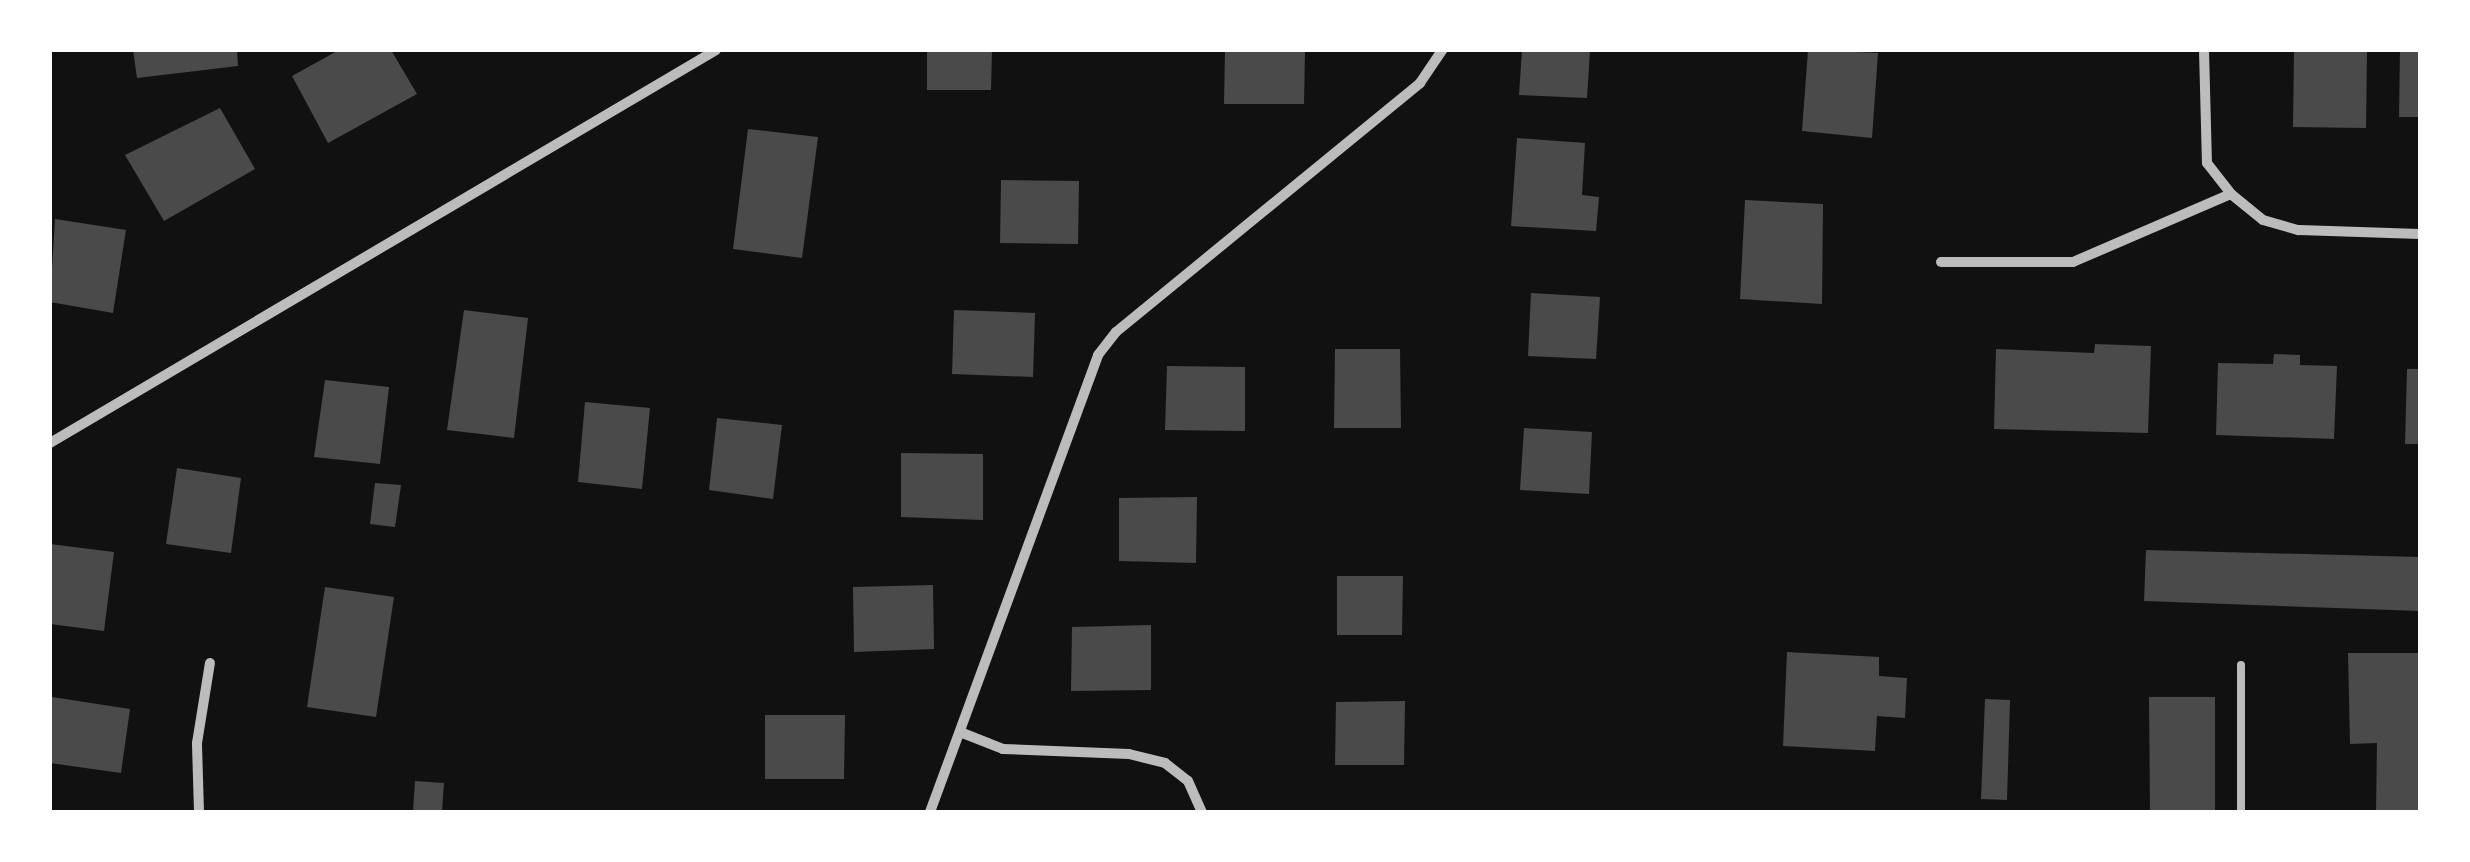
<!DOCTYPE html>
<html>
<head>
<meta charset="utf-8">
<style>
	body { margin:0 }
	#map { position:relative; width:2470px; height:862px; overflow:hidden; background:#111; font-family:"Crimson Pro",serif }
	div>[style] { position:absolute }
	.building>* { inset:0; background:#4a4a4a }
	.service>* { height:8px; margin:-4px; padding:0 4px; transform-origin:4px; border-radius:4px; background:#bcbcbc }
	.minor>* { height:10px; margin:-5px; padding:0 5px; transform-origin:5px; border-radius:5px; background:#bcbcbc }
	span { translate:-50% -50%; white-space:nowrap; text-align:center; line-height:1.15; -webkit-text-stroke:10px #fff; paint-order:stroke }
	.frame { position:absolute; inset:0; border:52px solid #fff; pointer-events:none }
</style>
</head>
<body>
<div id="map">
	<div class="building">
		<div style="clip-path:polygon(133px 50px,237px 50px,238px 66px,137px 78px)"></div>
		<div style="clip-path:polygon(339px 50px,391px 50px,417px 94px,328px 143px,292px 76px)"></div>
		<div style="clip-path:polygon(927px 50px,992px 50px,991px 90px,927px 90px)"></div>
		<div style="clip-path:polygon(1225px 50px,1305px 50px,1304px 104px,1224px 104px)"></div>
		<div style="clip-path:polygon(1522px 50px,1590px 50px,1587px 98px,1519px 95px)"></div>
		<div style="clip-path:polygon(1808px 50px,1878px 53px,1872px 138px,1802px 131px)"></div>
		<div style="clip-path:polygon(2294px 50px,2367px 50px,2366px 128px,2293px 127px)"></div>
		<div style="clip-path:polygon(2400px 50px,2420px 50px,2420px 117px,2399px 117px)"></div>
		<div style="clip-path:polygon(220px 108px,255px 169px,164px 221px,125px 155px)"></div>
		<div style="clip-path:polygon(748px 129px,818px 137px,802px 258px,733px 249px)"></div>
		<div style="clip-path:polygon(1517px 138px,1585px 143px,1582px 195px,1599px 197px,1596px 231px,1511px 226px)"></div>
		<div style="clip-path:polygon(1001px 180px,1079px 181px,1078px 244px,1000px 243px)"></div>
		<div style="clip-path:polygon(1745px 200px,1823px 204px,1822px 304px,1740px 299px)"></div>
		<div style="clip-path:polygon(55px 219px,126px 230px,113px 313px,50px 302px)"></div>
		<div style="clip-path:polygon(1531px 293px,1600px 297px,1596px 359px,1528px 356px)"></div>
		<div style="clip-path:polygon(464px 310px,528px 318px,514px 438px,447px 430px)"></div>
		<div style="clip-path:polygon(954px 310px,1035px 313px,1033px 377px,952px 374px)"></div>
		<div style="clip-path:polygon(2095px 344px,2151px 346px,2148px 433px,1994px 429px,1996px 349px,2094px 353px)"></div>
		<div style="clip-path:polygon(1335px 349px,1400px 349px,1401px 428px,1334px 428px)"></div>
		<div style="clip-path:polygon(2274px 354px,2300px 355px,2300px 365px,2337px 366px,2334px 439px,2216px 435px,2218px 363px,2273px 364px)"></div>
		<div style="clip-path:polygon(1167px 366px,1245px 367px,1245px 431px,1165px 430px)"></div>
		<div style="clip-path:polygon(2407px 369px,2420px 369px,2420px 444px,2405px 444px)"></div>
		<div style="clip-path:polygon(325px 380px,389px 387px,380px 464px,314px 457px)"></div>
		<div style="clip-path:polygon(585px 402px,650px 408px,642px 489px,578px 482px)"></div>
		<div style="clip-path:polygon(717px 418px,782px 425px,773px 499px,709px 490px)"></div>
		<div style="clip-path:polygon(1524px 428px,1592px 432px,1589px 494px,1520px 490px)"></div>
		<div style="clip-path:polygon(901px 453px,983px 454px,983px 520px,901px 517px)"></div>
		<div style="clip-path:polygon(177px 468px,241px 478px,231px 553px,166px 544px)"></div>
		<div style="clip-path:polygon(375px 483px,401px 485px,395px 527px,370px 524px)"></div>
		<div style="clip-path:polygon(1197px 497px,1196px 563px,1119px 561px,1119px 498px)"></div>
		<div style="clip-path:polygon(50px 544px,114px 552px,104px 631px,50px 624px)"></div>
		<div style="clip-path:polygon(2146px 550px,2420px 557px,2420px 611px,2144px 601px)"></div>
		<div style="clip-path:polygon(1337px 576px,1403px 576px,1402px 635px,1337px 635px)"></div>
		<div style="clip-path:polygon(933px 585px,934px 649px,854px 652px,853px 587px)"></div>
		<div style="clip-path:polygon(325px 587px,394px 597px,376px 717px,307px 707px)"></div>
		<div style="clip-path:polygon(1151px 625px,1151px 690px,1071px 691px,1072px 627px)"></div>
		<div style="clip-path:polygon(1787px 652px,1879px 657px,1879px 676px,1907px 678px,1905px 718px,1877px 716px,1875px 751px,1783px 746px)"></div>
		<div style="clip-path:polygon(2348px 653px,2420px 653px,2420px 812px,2376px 812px,2377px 743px,2350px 744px)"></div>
		<div style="clip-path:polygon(52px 697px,130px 709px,121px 773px,50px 763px)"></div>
		<div style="clip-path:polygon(2149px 697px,2215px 697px,2215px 812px,2150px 812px)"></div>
		<div style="clip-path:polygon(1985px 699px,2010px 700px,2007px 800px,1981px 799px)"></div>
		<div style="clip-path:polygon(1405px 701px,1404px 765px,1335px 765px,1336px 702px)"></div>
		<div style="clip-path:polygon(765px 715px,845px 715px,844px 779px,765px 779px)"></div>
		<div style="clip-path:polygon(415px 781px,444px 783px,442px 812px,413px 812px)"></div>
	</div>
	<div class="service">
		<div style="left:2241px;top:812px;width:147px;rotate:-90deg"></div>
	</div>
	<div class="minor">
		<div style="left:2204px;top:50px;width:113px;rotate:88.5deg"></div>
		<div style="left:2207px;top:163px;width:39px;rotate:52deg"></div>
		<div style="left:2231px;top:194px;width:41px;rotate:39.1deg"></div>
		<div style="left:2263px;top:220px;width:37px;rotate:16deg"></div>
		<div style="left:2299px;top:230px;width:121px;rotate:1.9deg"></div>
		<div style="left:1941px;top:262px;width:132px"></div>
		<div style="left:2073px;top:262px;width:172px;rotate:-23.3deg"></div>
		<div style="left:50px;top:443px;width:773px;rotate:-30.54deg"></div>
		<div style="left:960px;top:732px;width:46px;rotate:21.6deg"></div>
		<div style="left:1003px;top:749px;width:126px;rotate:2.3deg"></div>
		<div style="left:1129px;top:754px;width:37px;rotate:14deg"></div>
		<div style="left:1165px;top:763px;width:29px;rotate:38deg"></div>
		<div style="left:1188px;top:781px;width:34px;rotate:66deg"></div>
		<div style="left:199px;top:812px;width:69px;rotate:-91.7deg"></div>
		<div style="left:197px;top:743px;width:81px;rotate:-80.8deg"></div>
		<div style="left:930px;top:812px;width:487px;rotate:-69.8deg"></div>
		<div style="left:1098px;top:355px;width:29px;rotate:-52deg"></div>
		<div style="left:1116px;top:332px;width:393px;rotate:-39.3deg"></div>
		<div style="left:1420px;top:83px;width:40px;rotate:-56deg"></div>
	</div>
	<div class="frame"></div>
</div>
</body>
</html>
